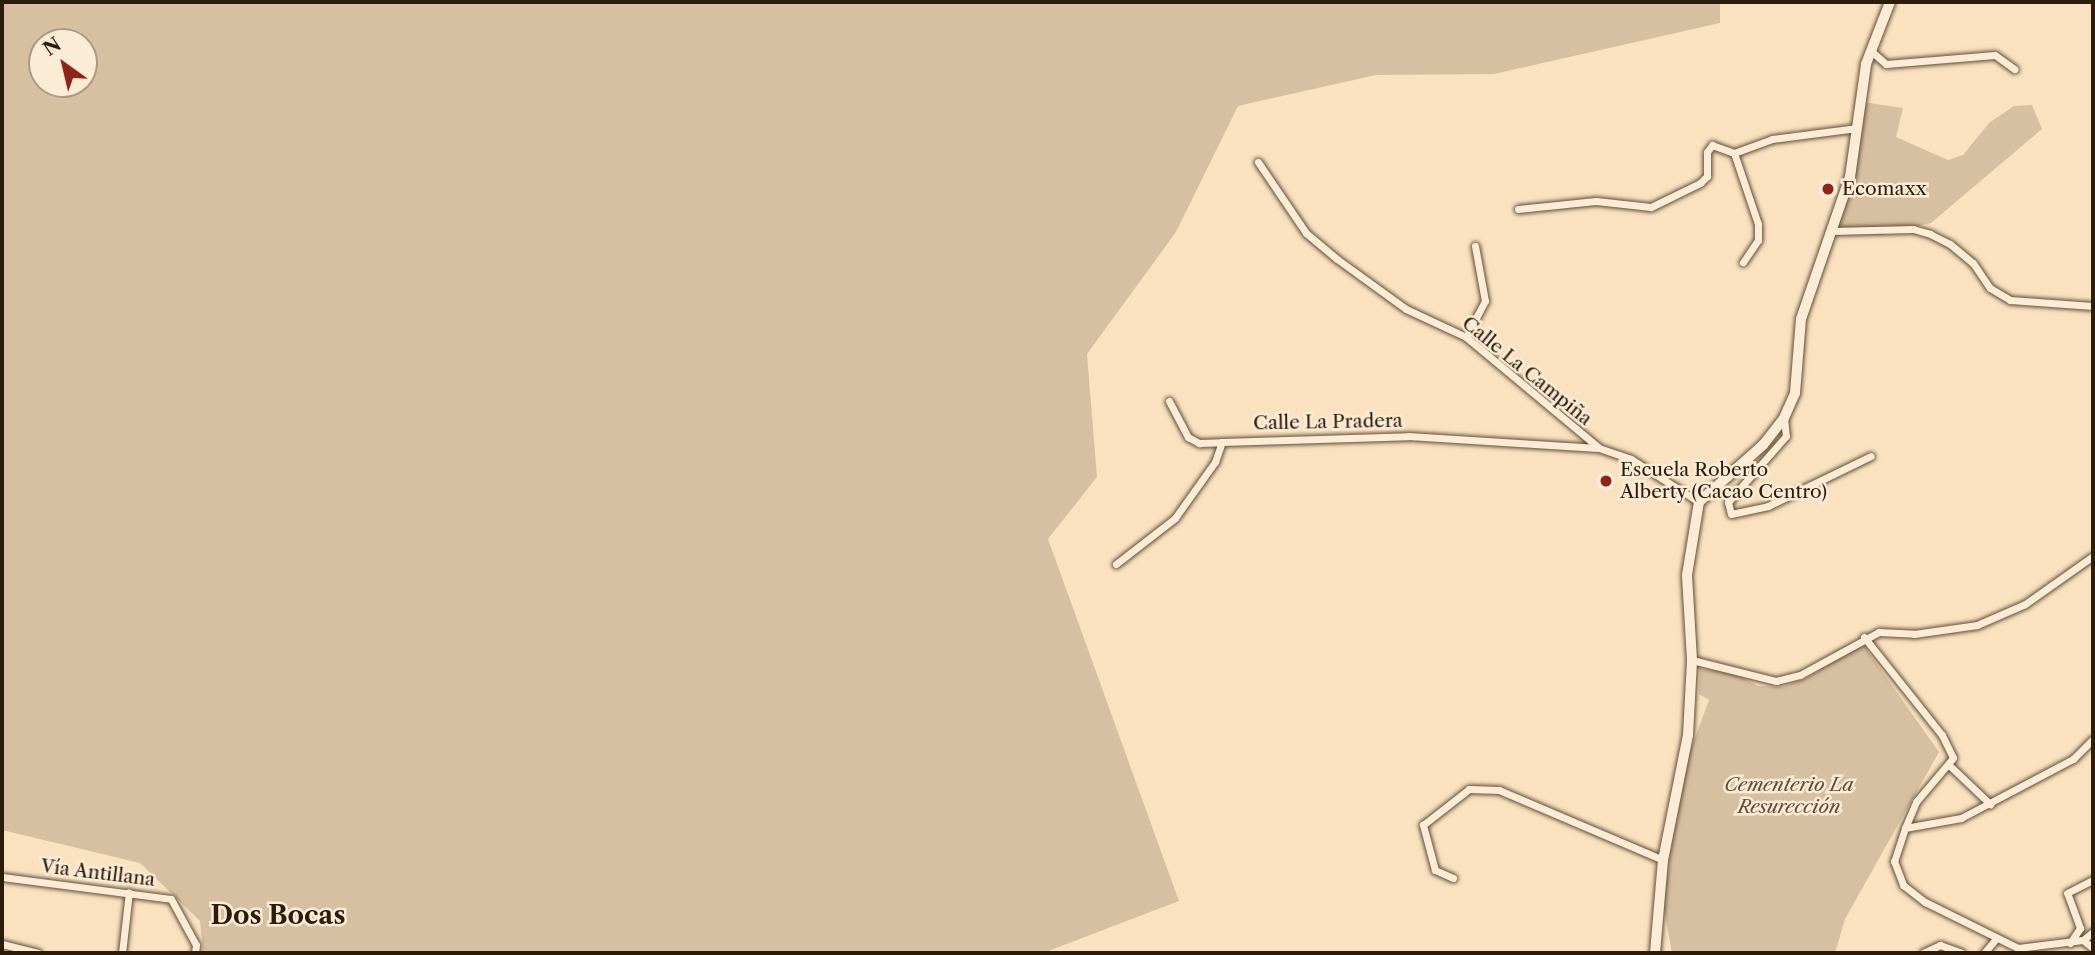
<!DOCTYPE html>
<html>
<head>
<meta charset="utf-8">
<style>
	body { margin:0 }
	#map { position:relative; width:2095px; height:955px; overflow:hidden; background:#fae2c0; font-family:"Libre Caslon Text",serif }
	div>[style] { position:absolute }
	.green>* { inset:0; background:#d7c0a1 }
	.roads { filter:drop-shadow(0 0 2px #604e39) drop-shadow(0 0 2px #604e39) }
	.street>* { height:7px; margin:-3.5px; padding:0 3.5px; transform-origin:3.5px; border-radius:3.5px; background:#fcecd6 }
	.secondary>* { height:10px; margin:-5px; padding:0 5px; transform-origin:5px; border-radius:5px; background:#fcecd6 }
	.dots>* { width:19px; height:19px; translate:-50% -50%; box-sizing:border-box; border:4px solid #fcecd6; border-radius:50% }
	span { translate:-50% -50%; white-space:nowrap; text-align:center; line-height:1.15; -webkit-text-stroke:5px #fcecd6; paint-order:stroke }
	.poi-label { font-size:19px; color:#2d1c0c }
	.left { translate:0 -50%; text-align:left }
	.street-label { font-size:19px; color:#2d1c0c }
	.park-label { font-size:19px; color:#604d39; font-style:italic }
	.district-label { font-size:26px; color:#2d1c0c; font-weight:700 }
	.frame { position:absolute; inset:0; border:4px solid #2d1c0c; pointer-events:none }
	.north { position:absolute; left:28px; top:28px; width:70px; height:70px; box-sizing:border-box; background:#fcecd6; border:2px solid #a99985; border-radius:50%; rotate:326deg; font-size:19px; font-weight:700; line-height:28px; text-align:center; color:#2d1c0c }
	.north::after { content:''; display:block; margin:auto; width:24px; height:32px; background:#8f2418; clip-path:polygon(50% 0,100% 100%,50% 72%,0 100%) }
</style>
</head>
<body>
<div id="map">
	<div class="green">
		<div style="clip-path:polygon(evenodd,2px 2px,1720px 2px,1720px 23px,1494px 74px,1376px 75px,1238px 106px,1176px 232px,1087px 354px,1097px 477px,1048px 539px,1179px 901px,1043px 953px,203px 953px,200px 921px,140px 863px,2px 830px,2px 2px,84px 42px,84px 84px,42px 84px,42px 42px,84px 42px)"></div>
		<div style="clip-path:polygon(1863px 102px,1903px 108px,1896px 137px,1948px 160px,1963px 155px,1989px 123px,2014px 106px,2032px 105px,2042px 129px,1931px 223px,1882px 235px,1834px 235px,1853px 185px)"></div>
		<div style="clip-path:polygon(1862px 643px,1939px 752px,1845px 919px,1835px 953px,1672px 953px,1663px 903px,1682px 773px,1709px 700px,1699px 694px,1700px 669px,1734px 673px,1758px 686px,1782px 687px,1807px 678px)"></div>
	</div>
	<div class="roads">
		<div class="street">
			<div style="left:1871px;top:51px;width:20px;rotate:41deg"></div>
			<div style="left:1886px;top:64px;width:109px;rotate:-4.7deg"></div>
			<div style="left:1995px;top:55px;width:24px;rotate:36deg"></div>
			<div style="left:1734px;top:153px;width:75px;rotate:71.3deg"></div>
			<div style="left:1758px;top:224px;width:16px;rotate:90deg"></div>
			<div style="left:1758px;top:240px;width:27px;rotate:124deg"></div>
			<div style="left:1258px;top:162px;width:86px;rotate:55.9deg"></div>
			<div style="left:1306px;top:233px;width:40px;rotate:40deg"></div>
			<div style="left:1337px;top:259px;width:85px;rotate:35.9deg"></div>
			<div style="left:1406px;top:309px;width:66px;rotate:25deg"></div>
			<div style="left:1466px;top:337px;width:173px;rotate:39.8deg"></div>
			<div style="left:1599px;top:448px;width:34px;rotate:19deg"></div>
			<div style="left:1631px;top:459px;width:80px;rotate:32.3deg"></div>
			<div style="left:1518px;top:209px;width:78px;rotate:-5.9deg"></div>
			<div style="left:1596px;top:201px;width:55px;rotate:6.2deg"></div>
			<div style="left:1651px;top:207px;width:55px;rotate:-26.1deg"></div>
			<div style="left:1700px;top:183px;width:10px;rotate:-45deg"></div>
			<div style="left:1707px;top:176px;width:24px;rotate:-90deg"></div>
			<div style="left:1707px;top:152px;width:9px;rotate:-54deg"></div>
			<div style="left:1712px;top:145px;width:23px;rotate:20deg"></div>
			<div style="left:1734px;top:153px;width:40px;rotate:-20.2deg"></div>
			<div style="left:1772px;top:139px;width:86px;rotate:-7.4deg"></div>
			<div style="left:1832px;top:231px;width:81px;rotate:-1.4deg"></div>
			<div style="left:1913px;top:229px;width:18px;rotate:16deg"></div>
			<div style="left:1930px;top:234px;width:22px;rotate:27deg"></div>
			<div style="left:1950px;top:244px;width:30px;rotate:40deg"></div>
			<div style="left:1973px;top:263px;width:30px;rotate:56deg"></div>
			<div style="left:1990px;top:288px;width:23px;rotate:31deg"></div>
			<div style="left:2010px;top:300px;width:83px;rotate:4.1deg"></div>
			<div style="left:1466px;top:337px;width:41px;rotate:-62.2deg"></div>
			<div style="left:1485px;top:301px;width:56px;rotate:-100.3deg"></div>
			<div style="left:1169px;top:401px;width:41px;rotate:62.2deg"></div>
			<div style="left:1188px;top:437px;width:13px;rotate:29deg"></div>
			<div style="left:1199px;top:443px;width:23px;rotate:-2deg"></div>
			<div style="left:1784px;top:418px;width:18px;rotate:84deg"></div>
			<div style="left:1786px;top:436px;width:88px;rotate:131.3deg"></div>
			<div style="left:1728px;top:502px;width:12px;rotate:76deg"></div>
			<div style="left:1731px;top:514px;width:38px;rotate:-12deg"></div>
			<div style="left:1768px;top:506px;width:114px;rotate:-25.9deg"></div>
			<div style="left:1116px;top:564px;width:75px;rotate:-37.9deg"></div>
			<div style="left:1175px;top:518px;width:69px;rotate:-54.5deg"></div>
			<div style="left:1215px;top:462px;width:21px;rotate:-71deg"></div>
			<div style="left:1222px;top:442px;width:186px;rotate:-1.8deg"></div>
			<div style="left:1408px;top:436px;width:190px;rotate:3.6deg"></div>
			<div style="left:1864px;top:637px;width:125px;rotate:51.5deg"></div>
			<div style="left:1942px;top:735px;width:25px;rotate:64deg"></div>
			<div style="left:1953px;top:758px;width:57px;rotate:130.1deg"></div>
			<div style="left:1916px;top:802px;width:28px;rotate:113deg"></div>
			<div style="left:1905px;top:828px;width:35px;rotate:108deg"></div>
			<div style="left:1894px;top:861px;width:26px;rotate:69deg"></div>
			<div style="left:1903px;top:885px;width:28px;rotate:38deg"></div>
			<div style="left:1925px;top:902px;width:104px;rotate:26.3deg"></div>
			<div style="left:2018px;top:948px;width:65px;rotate:-7deg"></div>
			<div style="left:2083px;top:940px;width:13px;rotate:39deg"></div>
			<div style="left:1692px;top:660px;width:87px;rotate:14deg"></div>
			<div style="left:1776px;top:681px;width:25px;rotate:-14deg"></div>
			<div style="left:1800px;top:675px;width:90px;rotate:-28.6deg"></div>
			<div style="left:1879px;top:632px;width:35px;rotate:3deg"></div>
			<div style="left:1914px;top:634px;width:64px;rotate:-8.1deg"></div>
			<div style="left:1977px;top:625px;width:52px;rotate:-23.6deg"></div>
			<div style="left:2025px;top:604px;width:83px;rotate:-35.2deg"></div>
			<div style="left:1949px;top:765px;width:57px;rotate:43.6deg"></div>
			<div style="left:1905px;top:828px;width:57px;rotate:-10.1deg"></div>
			<div style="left:1961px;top:818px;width:127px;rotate:-27.8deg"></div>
			<div style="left:2073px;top:759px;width:28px;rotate:-45deg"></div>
			<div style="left:2px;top:877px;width:170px;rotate:7.4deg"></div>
			<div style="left:171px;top:899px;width:52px;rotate:61.5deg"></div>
			<div style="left:196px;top:945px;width:8px;rotate:97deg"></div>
			<div style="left:1453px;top:878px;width:20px;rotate:-156deg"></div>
			<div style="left:1435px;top:870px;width:47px;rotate:-104.9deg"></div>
			<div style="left:1423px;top:825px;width:58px;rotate:-38deg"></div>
			<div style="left:1469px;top:789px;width:30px;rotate:2deg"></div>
			<div style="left:1499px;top:790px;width:178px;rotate:23.1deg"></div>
			<div style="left:2083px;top:940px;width:13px;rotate:-39deg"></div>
			<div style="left:2070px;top:943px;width:18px;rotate:-56deg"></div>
			<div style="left:2080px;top:928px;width:37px;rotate:-110deg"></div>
			<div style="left:2067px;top:893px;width:29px;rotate:-27deg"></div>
			<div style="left:2px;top:944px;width:37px;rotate:14deg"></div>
			<div style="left:122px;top:953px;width:61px;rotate:-83.5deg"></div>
			<div style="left:1923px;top:953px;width:19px;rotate:-25deg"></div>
			<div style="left:1940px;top:945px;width:23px;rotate:20deg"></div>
			<div style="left:1984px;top:953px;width:17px;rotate:-50deg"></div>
		</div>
		<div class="secondary">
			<div style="left:1655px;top:953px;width:93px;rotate:-85.1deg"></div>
			<div style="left:1663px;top:860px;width:127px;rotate:-78.7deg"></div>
			<div style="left:1688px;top:735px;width:75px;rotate:-86.9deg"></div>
			<div style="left:1692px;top:660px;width:85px;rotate:-93.4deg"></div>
			<div style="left:1687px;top:575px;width:74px;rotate:-80.7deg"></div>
			<div style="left:1699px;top:502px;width:86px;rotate:-41.7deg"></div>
			<div style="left:1763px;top:445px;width:34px;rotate:-52deg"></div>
			<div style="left:1784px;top:418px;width:27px;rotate:-66deg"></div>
			<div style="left:1795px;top:393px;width:74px;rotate:-85.4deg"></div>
			<div style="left:1801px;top:319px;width:150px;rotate:-71deg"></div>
			<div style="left:1850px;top:177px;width:114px;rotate:-81.9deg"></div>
			<div style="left:1866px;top:64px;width:66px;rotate:-68.8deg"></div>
		</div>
	</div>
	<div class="dots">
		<div style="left:1828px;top:189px;background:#8f2418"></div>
		<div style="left:1606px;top:481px;background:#8f2418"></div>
	</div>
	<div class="poi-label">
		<span class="left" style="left:1842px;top:189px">Ecomaxx</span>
		<span class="left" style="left:1620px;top:481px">Escuela Roberto<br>Alberty (Cacao Centro)</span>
	</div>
	<div class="street-label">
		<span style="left:1527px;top:371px;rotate:39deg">Calle La Campiña</span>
		<span style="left:1328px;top:422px;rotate:-1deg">Calle La Pradera</span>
		<span style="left:98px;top:873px;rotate:7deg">Vía Antillana</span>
	</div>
	<div class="park-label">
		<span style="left:1789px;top:796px">Cementerio La<br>Resurección</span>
	</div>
	<div class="district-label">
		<span style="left:278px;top:916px">Dos Bocas</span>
	</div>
	<div class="frame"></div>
	<div class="north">N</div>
</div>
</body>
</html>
